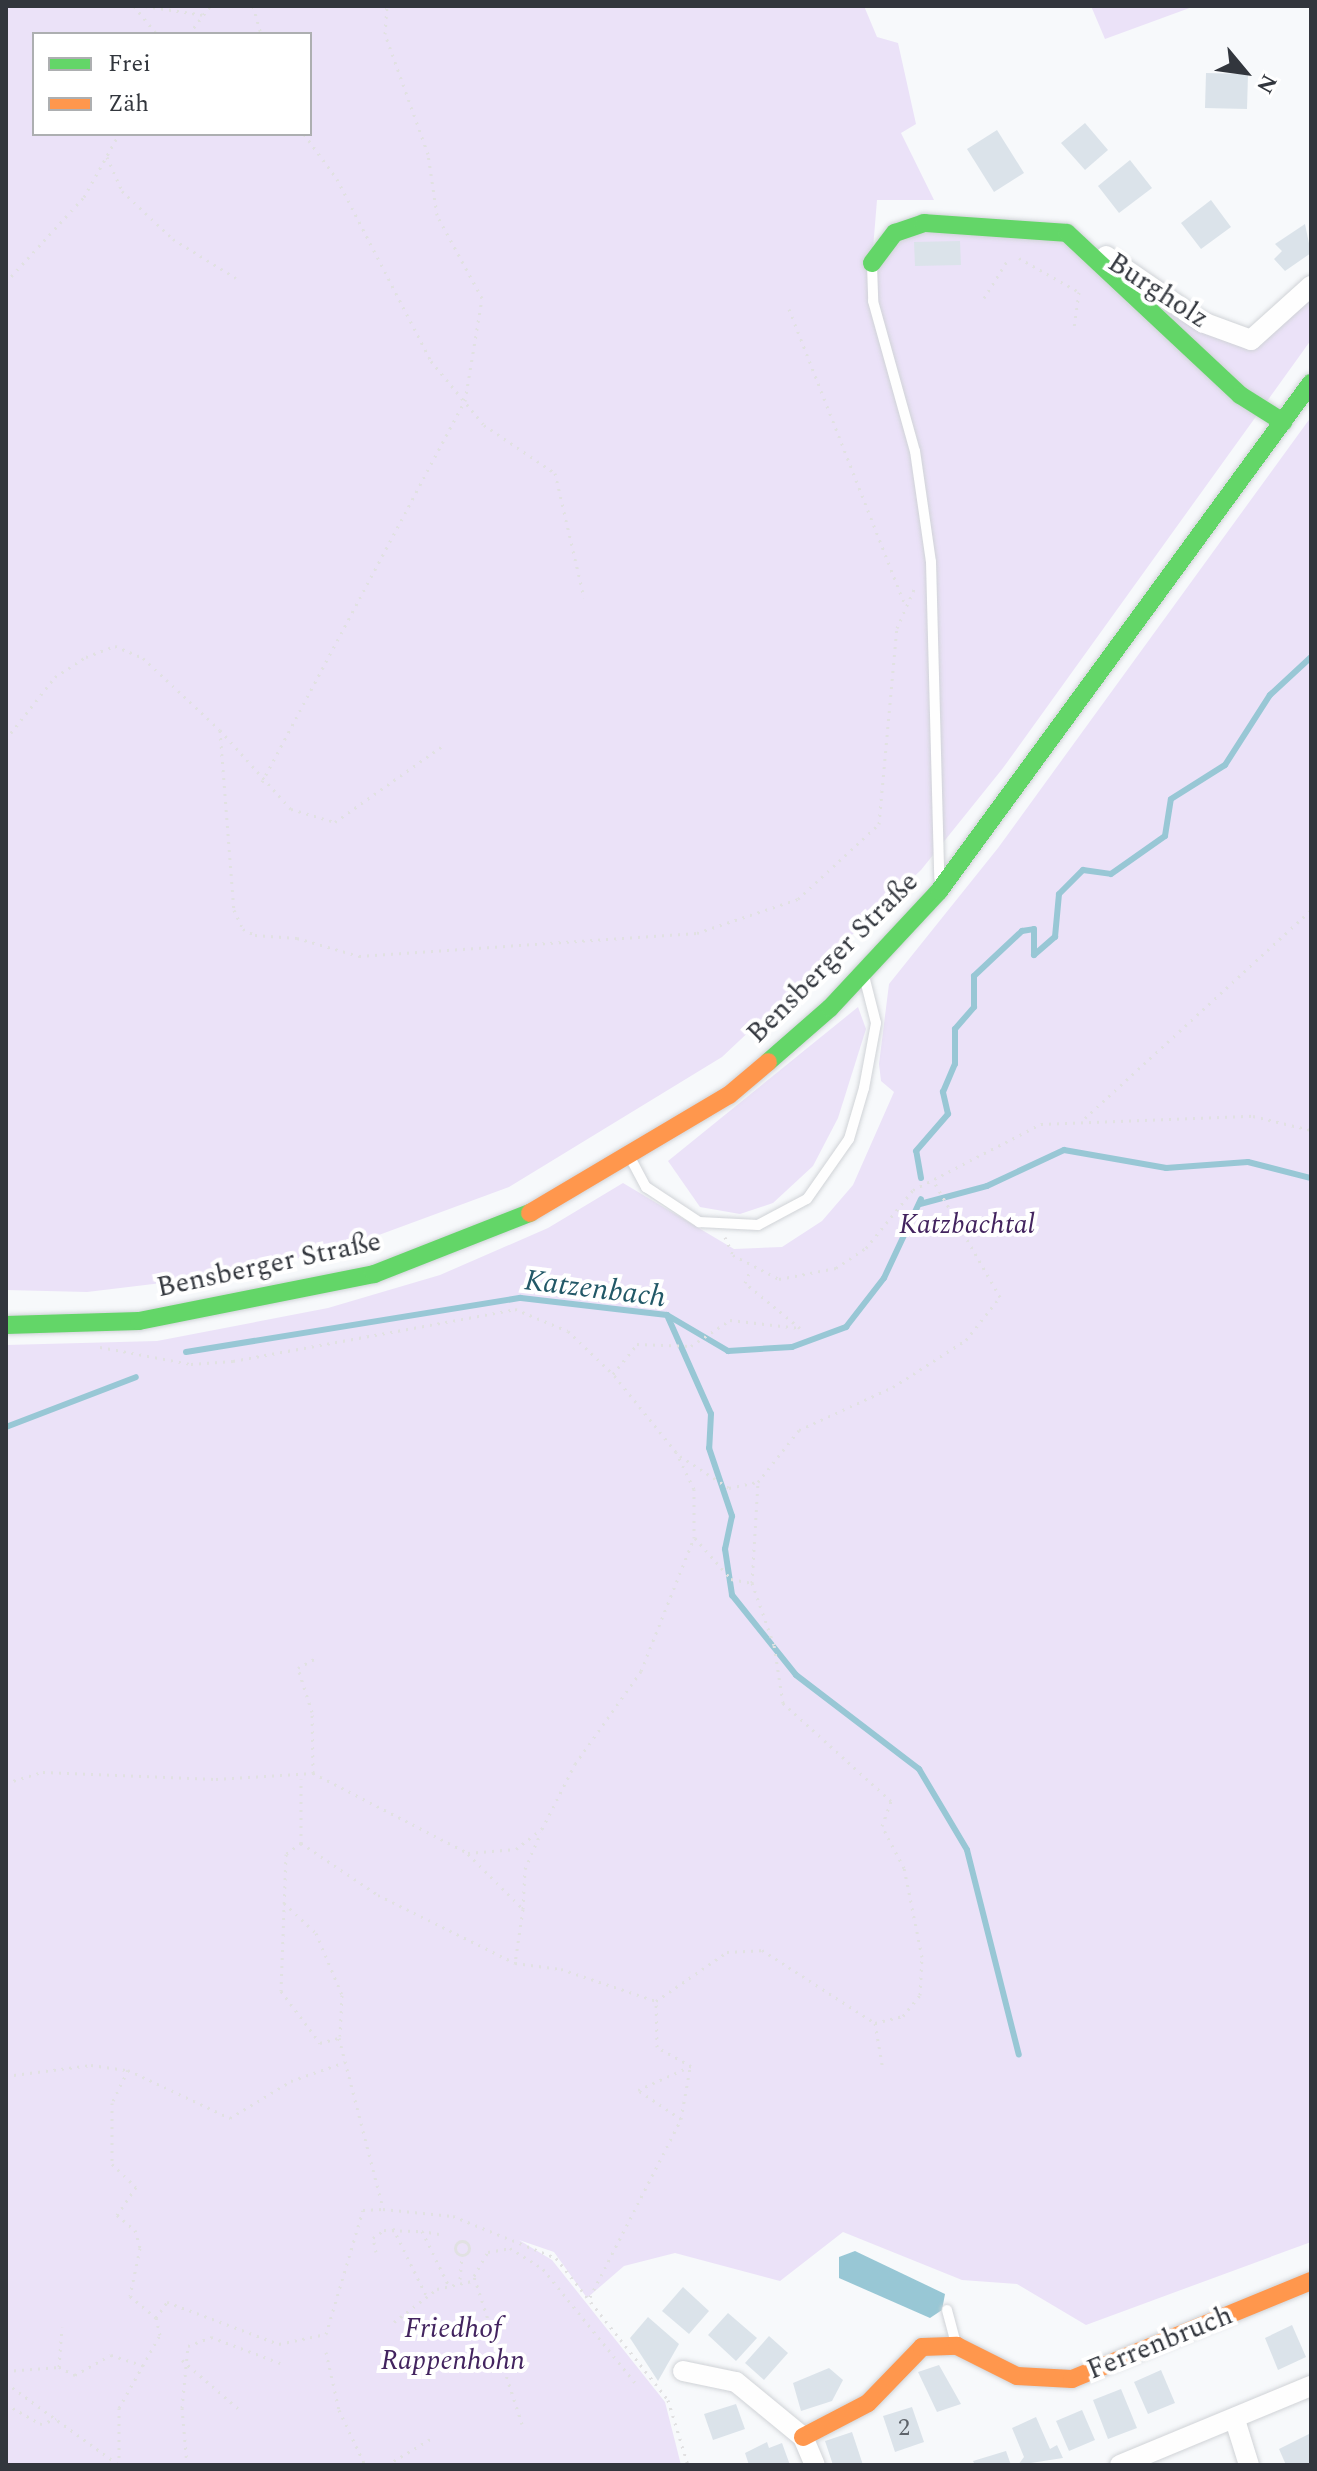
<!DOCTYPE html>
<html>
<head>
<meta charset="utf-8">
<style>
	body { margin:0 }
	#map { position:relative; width:1317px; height:2471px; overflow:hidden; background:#f7f9fb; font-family:Spectral,serif }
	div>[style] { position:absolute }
	.green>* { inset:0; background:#ebe2f8 }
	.water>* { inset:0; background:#98c7d5 }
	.stream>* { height:6px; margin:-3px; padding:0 3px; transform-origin:3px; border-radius:3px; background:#98c7d5 }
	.building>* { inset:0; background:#dbe3ea }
	.path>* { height:3px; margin-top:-1.5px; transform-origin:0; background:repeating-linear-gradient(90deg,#e1e1e2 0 2px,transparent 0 8px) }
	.path>.ring { margin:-1.5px; padding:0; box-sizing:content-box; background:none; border:3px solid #e1e1e2; border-radius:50% }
	.roads { filter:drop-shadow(0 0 2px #d0d3d7) drop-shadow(0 0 2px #d0d3d7) }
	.lane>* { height:10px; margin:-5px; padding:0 5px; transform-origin:5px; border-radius:5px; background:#fefefe }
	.street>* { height:20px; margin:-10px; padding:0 10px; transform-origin:10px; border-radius:10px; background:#fefefe }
	.fast>* { height:18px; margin:-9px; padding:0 9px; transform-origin:9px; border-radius:9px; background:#63d668 }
	.slow>* { height:18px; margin:-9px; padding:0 9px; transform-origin:9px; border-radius:9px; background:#ff974d }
	span { translate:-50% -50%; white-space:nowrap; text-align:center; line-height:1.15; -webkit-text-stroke:8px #fff; paint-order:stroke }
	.number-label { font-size:24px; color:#5e636a }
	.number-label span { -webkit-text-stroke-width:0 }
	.street-label { font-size:28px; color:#32363d }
	.park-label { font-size:28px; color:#43245f; font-style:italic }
	.water-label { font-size:30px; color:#225867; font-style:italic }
	.frame { position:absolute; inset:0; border:8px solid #32363d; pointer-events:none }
	.legend { position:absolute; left:32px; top:32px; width:280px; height:104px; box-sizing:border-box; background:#fff; border:2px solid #adafb1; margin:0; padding:10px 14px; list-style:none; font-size:24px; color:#32363d }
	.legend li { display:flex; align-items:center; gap:16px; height:40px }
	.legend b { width:40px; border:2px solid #adafb1 }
	.north { position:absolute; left:1205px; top:32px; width:80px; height:80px; -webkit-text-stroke:6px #fff; paint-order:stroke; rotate:119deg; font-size:22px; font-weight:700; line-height:32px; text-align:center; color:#32363d }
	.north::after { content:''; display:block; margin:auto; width:28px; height:36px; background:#32363d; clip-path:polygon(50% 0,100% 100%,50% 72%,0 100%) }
</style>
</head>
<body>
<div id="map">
	<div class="green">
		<div style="clip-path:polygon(evenodd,6px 6px,864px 6px,877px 37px,898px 43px,916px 124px,901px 133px,934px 200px,877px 200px,872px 261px,895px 233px,1037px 226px,1251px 340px,1311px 286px,1311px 340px,1003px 768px,921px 870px,722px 1057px,509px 1187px,349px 1246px,228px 1275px,87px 1292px,6px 1290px,6px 6px,34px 34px,310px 34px,310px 134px,34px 134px,34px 34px)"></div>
		<div style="clip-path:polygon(1091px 6px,1195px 6px,1105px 39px)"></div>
		<div style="clip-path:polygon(1311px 417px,1311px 2242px,1086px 2325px,1017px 2284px,962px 2280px,843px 2232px,780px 2281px,675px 2253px,624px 2266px,587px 2298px,554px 2252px,519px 2240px,552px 2260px,665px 2402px,681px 2465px,6px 2465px,6px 1345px,157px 1341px,328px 1308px,440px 1275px,548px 1228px,623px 1183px,734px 1249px,782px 1247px,822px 1221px,853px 1185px,894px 1092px,881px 1081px,879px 1064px,889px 984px,998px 848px)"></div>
		<div style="clip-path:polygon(858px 1007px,866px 1029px,838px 1118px,813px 1166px,773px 1203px,740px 1214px,700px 1207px,668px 1161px)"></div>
	</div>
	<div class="water">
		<div style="clip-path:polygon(855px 2251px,945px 2294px,942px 2310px,930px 2318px,839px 2278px,839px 2257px)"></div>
	</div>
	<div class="stream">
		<div style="left:921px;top:1178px;width:27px;rotate:-100deg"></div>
		<div style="left:916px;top:1151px;width:49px;rotate:-49.1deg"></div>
		<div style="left:948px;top:1114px;width:23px;rotate:-103deg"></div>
		<div style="left:943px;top:1092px;width:30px;rotate:-67deg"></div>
		<div style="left:955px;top:1064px;width:35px;rotate:-90deg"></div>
		<div style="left:955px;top:1029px;width:29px;rotate:-49deg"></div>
		<div style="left:974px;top:1007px;width:31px;rotate:-90deg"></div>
		<div style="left:974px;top:976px;width:66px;rotate:-43.2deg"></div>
		<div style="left:1022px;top:931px;width:12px;rotate:-9deg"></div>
		<div style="left:1034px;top:929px;width:26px;rotate:90deg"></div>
		<div style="left:1034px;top:955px;width:28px;rotate:-41deg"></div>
		<div style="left:1055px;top:937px;width:43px;rotate:-84.7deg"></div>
		<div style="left:1059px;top:894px;width:34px;rotate:-45deg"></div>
		<div style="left:1083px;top:870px;width:28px;rotate:8deg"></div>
		<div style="left:1111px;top:874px;width:66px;rotate:-35.1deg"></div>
		<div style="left:1165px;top:836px;width:37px;rotate:-81deg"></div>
		<div style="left:1171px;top:799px;width:64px;rotate:-32.2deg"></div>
		<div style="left:1225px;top:765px;width:83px;rotate:-57.3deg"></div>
		<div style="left:1270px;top:695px;width:56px;rotate:-42.8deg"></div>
		<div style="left:920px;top:1204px;width:69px;rotate:-15deg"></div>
		<div style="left:987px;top:1186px;width:85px;rotate:-25.1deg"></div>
		<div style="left:1064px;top:1150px;width:104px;rotate:10deg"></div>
		<div style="left:1166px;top:1168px;width:82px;rotate:-4.2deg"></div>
		<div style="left:1248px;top:1162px;width:65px;rotate:14.3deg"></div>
		<div style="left:667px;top:1315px;width:108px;rotate:66deg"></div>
		<div style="left:711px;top:1414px;width:34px;rotate:93deg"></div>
		<div style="left:709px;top:1448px;width:72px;rotate:71.3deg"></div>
		<div style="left:732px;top:1516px;width:34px;rotate:102deg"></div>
		<div style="left:725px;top:1549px;width:47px;rotate:81.3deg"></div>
		<div style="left:732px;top:1595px;width:102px;rotate:51.3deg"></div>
		<div style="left:796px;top:1675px;width:155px;rotate:37.4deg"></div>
		<div style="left:919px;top:1769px;width:94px;rotate:59.3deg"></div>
		<div style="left:967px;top:1850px;width:211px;rotate:75.8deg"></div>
		<div style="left:186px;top:1352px;width:339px;rotate:-9.2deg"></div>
		<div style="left:521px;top:1298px;width:147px;rotate:6.6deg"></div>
		<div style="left:667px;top:1315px;width:71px;rotate:30.5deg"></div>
		<div style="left:728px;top:1351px;width:64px;rotate:-3.6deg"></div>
		<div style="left:792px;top:1347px;width:58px;rotate:-20.3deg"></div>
		<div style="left:846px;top:1327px;width:62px;rotate:-52.2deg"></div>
		<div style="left:884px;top:1278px;width:87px;rotate:-64.9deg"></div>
		<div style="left:6px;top:1427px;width:139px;rotate:-21deg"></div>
	</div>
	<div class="building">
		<div style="clip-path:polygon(1206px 73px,1248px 74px,1247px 109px,1205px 108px)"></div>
		<div style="clip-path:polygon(1085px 123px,1108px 150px,1085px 170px,1061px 143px)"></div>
		<div style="clip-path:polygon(997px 130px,1024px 173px,994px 192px,967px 149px)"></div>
		<div style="clip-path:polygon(1130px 160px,1152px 188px,1119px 213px,1098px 186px)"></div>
		<div style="clip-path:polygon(1211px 200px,1231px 227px,1201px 249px,1181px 223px)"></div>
		<div style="clip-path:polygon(1305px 224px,1311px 253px,1285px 271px,1274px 259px,1282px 251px,1275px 244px)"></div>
		<div style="clip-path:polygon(960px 241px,961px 265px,915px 266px,914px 242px)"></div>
		<div style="clip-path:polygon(683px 2287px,709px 2311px,689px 2334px,662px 2311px)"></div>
		<div style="clip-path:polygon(728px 2313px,757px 2338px,736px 2361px,708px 2335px)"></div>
		<div style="clip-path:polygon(648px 2317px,679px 2344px,658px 2381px,630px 2338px)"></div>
		<div style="clip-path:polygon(1292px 2325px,1306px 2357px,1278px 2370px,1265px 2338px)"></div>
		<div style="clip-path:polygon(769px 2336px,788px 2353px,764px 2380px,745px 2363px)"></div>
		<div style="clip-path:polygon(939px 2365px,961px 2404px,937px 2412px,918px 2372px)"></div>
		<div style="clip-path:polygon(829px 2368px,843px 2380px,832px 2401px,801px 2411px,793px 2383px)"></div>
		<div style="clip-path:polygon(1161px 2370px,1175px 2403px,1148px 2414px,1134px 2382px)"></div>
		<div style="clip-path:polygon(1121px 2389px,1137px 2428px,1108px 2439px,1093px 2400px)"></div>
		<div style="clip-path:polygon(736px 2404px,745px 2429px,713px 2440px,704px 2414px)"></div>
		<div style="clip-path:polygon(912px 2407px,924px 2442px,895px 2452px,883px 2416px)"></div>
		<div style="clip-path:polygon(1082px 2410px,1095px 2440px,1069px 2451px,1056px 2421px)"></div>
		<div style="clip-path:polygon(1036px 2417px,1050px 2449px,1057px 2445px,1063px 2458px,1018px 2465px,1024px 2457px,1012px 2428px)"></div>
		<div style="clip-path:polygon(852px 2432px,863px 2465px,833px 2465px,825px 2441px)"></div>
		<div style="clip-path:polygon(1309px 2434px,1311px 2465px,1286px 2465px,1279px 2449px)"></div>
		<div style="clip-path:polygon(767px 2442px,769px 2448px,782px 2443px,790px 2465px,749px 2465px,745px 2453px)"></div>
		<div style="clip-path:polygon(1006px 2451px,1011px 2465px,975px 2465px,973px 2461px)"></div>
	</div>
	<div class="path">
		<div style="left:134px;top:6px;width:36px;rotate:51deg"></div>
		<div style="left:145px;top:6px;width:60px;rotate:8.7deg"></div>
		<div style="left:253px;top:6px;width:29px;rotate:74deg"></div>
		<div style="left:189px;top:34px;width:35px;rotate:-53deg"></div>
		<div style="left:304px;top:134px;width:56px;rotate:53.7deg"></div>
		<div style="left:337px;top:179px;width:205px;rotate:62.7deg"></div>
		<div style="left:431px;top:361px;width:83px;rotate:50.4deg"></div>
		<div style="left:484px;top:425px;width:86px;rotate:34.1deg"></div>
		<div style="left:555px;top:473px;width:128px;rotate:76.9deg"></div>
		<div style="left:107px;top:157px;width:37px;rotate:66deg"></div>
		<div style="left:122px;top:191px;width:70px;rotate:43.3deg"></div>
		<div style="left:173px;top:239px;width:74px;rotate:31.8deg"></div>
		<div style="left:1019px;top:258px;width:69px;rotate:29.5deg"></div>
		<div style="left:1079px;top:292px;width:35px;rotate:98deg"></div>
		<div style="left:6px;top:282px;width:115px;rotate:-47.5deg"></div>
		<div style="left:84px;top:197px;width:72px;rotate:-60.9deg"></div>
		<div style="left:984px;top:298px;width:47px;rotate:-58deg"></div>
		<div style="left:789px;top:309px;width:316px;rotate:68.6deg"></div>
		<div style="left:220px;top:730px;width:106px;rotate:48.1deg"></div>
		<div style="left:291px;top:809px;width:46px;rotate:16.5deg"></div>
		<div style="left:335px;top:822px;width:135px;rotate:-35.3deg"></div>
		<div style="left:6px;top:739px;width:79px;rotate:-51.7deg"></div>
		<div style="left:55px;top:677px;width:37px;rotate:-33deg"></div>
		<div style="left:86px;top:657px;width:31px;rotate:-21deg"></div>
		<div style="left:115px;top:646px;width:30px;rotate:23deg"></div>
		<div style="left:143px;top:658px;width:105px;rotate:43.1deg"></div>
		<div style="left:220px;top:730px;width:181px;rotate:85.6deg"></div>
		<div style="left:234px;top:910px;width:21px;rotate:65deg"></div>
		<div style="left:243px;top:929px;width:13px;rotate:27deg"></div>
		<div style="left:255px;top:935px;width:42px;rotate:4.1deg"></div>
		<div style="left:297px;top:938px;width:65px;rotate:16.2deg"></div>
		<div style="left:359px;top:956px;width:339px;rotate:-3.9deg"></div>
		<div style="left:697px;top:933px;width:107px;rotate:-18.6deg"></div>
		<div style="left:798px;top:899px;width:110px;rotate:-42.8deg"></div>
		<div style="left:879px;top:824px;width:197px;rotate:-84.8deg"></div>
		<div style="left:897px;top:628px;width:47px;rotate:-66.2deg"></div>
		<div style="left:262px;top:782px;width:432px;rotate:-62deg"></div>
		<div style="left:465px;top:401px;width:104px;rotate:-80.6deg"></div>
		<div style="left:482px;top:298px;width:94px;rotate:-118.5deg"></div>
		<div style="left:437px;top:215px;width:62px;rotate:-98.4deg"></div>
		<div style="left:428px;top:154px;width:127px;rotate:-109.7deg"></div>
		<div style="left:385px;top:34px;width:28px;rotate:-86deg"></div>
		<div style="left:1085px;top:1118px;width:307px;rotate:-42.6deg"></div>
		<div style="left:725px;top:1237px;width:20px;rotate:66deg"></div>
		<div style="left:733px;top:1255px;width:52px;rotate:27.6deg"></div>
		<div style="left:779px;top:1279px;width:58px;rotate:-10.9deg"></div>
		<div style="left:836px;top:1268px;width:36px;rotate:-34deg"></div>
		<div style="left:866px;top:1248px;width:75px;rotate:-51deg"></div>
		<div style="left:913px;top:1190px;width:144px;rotate:-27.3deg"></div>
		<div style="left:1041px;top:1124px;width:212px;rotate:-2.2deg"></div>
		<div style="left:1253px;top:1116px;width:60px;rotate:13.6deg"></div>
		<div style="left:100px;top:1347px;width:93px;rotate:10.6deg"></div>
		<div style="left:191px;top:1364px;width:42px;rotate:-4.1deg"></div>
		<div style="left:233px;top:1361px;width:287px;rotate:-10.4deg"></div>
		<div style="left:515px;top:1309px;width:57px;rotate:22.5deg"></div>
		<div style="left:568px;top:1331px;width:62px;rotate:43.7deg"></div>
		<div style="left:680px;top:1456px;width:59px;rotate:33.1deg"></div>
		<div style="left:729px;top:1488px;width:30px;rotate:-12deg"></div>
		<div style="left:695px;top:1538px;width:55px;rotate:48.7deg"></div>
		<div style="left:731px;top:1579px;width:21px;rotate:11deg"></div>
		<div style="left:313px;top:1773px;width:61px;rotate:-90.9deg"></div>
		<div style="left:312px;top:1712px;width:46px;rotate:-107.7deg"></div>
		<div style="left:298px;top:1668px;width:23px;rotate:-29deg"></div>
		<div style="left:6px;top:1783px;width:39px;rotate:-17deg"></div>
		<div style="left:43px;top:1772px;width:173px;rotate:2.3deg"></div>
		<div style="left:216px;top:1779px;width:97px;rotate:-3.5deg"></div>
		<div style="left:313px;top:1773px;width:174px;rotate:27.3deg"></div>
		<div style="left:468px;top:1853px;width:48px;rotate:-4.8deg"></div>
		<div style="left:516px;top:1849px;width:33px;rotate:-38deg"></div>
		<div style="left:542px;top:1829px;width:73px;rotate:-63.1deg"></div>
		<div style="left:575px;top:1764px;width:114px;rotate:-54.6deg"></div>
		<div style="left:641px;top:1671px;width:143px;rotate:-68.3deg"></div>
		<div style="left:694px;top:1538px;width:49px;rotate:-90deg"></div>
		<div style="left:694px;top:1489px;width:41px;rotate:-115.9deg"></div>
		<div style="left:676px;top:1452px;width:100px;rotate:-128.9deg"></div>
		<div style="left:613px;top:1374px;width:38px;rotate:-51deg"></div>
		<div style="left:637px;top:1344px;width:54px;rotate:2.1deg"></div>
		<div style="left:691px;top:1346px;width:47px;rotate:-33.7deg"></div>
		<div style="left:730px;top:1320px;width:70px;rotate:6.5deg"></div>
		<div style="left:800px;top:1328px;width:71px;rotate:-140.7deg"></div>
		<div style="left:745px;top:1283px;width:16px;rotate:-68deg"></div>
		<div style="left:301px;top:1843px;width:93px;rotate:34deg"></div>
		<div style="left:378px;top:1895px;width:153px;rotate:26.4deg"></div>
		<div style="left:515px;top:1963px;width:46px;rotate:7.4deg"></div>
		<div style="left:561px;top:1969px;width:100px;rotate:18.6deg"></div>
		<div style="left:656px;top:2001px;width:86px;rotate:-34.6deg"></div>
		<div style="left:727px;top:1952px;width:35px;rotate:-3deg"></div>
		<div style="left:762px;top:1950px;width:135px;rotate:32.9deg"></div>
		<div style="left:875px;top:2023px;width:29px;rotate:-14deg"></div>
		<div style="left:903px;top:2016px;width:27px;rotate:-51deg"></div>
		<div style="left:920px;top:1995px;width:38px;rotate:-87deg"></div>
		<div style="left:922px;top:1957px;width:91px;rotate:-101.4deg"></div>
		<div style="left:904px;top:1868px;width:47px;rotate:-117.6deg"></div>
		<div style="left:882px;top:1826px;width:27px;rotate:-70deg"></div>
		<div style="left:891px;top:1801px;width:146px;rotate:-137.8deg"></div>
		<div style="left:783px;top:1703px;width:59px;rotate:-98.8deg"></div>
		<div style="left:774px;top:1645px;width:66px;rotate:-109.5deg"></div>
		<div style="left:752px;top:1583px;width:101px;rotate:-86.6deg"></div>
		<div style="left:758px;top:1482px;width:66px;rotate:-51.7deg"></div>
		<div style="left:799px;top:1430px;width:103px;rotate:-24.6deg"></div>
		<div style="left:893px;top:1387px;width:87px;rotate:-32.8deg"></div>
		<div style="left:966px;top:1340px;width:55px;rotate:-51.7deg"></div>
		<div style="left:1000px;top:1297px;width:135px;rotate:-119.8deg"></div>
		<div style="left:301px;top:1843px;width:19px;rotate:144deg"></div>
		<div style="left:286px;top:1854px;width:137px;rotate:92.1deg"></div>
		<div style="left:281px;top:1991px;width:65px;rotate:53.1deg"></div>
		<div style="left:320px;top:2043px;width:20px;rotate:-15deg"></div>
		<div style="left:339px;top:2038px;width:176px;rotate:75.5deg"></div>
		<div style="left:301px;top:1843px;width:64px;rotate:-90deg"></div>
		<div style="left:468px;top:1854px;width:78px;rotate:45deg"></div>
		<div style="left:523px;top:1909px;width:55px;rotate:98.4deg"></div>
		<div style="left:284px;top:1903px;width:44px;rotate:43.2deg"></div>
		<div style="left:316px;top:1933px;width:67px;rotate:67.2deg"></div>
		<div style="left:342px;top:1995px;width:41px;rotate:92.8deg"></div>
		<div style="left:523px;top:1909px;width:40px;rotate:-87.1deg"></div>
		<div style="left:525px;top:1869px;width:40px;rotate:-66.6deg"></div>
		<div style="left:875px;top:2023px;width:48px;rotate:80.3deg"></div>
		<div style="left:128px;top:2070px;width:37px;rotate:116deg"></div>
		<div style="left:112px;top:2103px;width:61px;rotate:90deg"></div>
		<div style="left:112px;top:2164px;width:33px;rotate:44deg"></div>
		<div style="left:136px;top:2187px;width:34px;rotate:124deg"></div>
		<div style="left:117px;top:2215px;width:23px;rotate:40deg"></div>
		<div style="left:135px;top:2230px;width:19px;rotate:74deg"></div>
		<div style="left:140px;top:2248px;width:49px;rotate:101.8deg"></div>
		<div style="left:130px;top:2296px;width:34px;rotate:40deg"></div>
		<div style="left:6px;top:2076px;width:86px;rotate:-7.4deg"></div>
		<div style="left:91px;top:2065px;width:37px;rotate:8deg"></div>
		<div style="left:128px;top:2070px;width:113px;rotate:25.2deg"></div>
		<div style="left:230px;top:2118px;width:71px;rotate:-31.2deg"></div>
		<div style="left:291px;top:2081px;width:57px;rotate:-19.4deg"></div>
		<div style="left:681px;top:2119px;width:52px;rotate:-80deg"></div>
		<div style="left:393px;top:2228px;width:77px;rotate:63.8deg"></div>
		<div style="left:439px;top:2234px;width:17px;rotate:-170deg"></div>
		<div style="left:422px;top:2231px;width:59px;rotate:63.9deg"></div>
		<div class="ring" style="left:455px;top:2241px;width:11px;height:11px"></div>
		<div style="left:376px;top:2252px;width:14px;rotate:-102deg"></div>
		<div style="left:373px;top:2238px;width:14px;rotate:-36deg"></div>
		<div style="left:384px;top:2230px;width:38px;rotate:2deg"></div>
		<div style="left:460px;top:2279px;width:23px;rotate:-85deg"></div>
		<div style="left:590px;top:2297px;width:200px;rotate:-62.9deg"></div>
		<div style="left:681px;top:2119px;width:52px;rotate:-146deg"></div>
		<div style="left:638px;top:2090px;width:58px;rotate:-24.4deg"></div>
		<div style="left:691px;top:2066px;width:39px;rotate:-151deg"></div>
		<div style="left:657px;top:2047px;width:46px;rotate:-91.2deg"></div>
		<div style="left:394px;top:2322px;width:54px;rotate:-37.5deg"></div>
		<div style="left:437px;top:2289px;width:39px;rotate:-13deg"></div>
		<div style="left:326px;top:2352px;width:59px;rotate:77.4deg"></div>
		<div style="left:339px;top:2410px;width:61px;rotate:64.7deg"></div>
		<div style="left:182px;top:2360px;width:77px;rotate:40.8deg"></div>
		<div style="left:59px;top:2367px;width:40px;rotate:-85.7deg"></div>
		<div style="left:6px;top:2371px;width:53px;rotate:-4.3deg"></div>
		<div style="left:59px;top:2367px;width:18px;rotate:27deg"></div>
		<div style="left:75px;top:2375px;width:41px;rotate:-29.1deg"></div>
		<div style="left:111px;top:2355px;width:35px;rotate:18deg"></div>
		<div style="left:6px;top:2383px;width:140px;rotate:36deg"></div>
		<div style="left:6px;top:2404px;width:39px;rotate:30deg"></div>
		<div style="left:40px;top:2424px;width:17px;rotate:-17deg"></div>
		<div style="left:522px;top:2424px;width:156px;rotate:-108deg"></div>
		<div style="left:474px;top:2276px;width:28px;rotate:-60deg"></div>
		<div style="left:488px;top:2252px;width:22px;rotate:-10deg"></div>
		<div style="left:510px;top:2248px;width:39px;rotate:32deg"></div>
		<div style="left:543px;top:2269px;width:149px;rotate:51deg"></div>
		<div style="left:119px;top:2465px;width:57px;rotate:-90deg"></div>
		<div style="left:119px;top:2408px;width:84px;rotate:-60.7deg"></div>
		<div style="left:160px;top:2335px;width:17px;rotate:-103deg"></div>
		<div style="left:156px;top:2318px;width:19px;rotate:-55deg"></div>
		<div style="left:167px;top:2302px;width:120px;rotate:20.6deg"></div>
		<div style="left:279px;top:2344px;width:48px;rotate:-12deg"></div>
		<div style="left:326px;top:2334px;width:129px;rotate:-73.4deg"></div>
		<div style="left:363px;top:2210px;width:20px;rotate:-3deg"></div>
		<div style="left:383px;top:2209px;width:70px;rotate:5.7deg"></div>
		<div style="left:453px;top:2216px;width:111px;rotate:22.2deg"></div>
		<div style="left:556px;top:2258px;width:181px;rotate:51.7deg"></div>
		<div style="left:668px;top:2400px;width:68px;rotate:72.9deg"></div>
		<div style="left:187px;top:2465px;width:57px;rotate:-95deg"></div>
		<div style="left:182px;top:2408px;width:62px;rotate:-84.5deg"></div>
		<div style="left:188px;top:2346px;width:25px;rotate:-21deg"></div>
		<div style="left:211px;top:2337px;width:74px;rotate:20.6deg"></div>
		<div style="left:387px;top:2465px;width:52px;rotate:-31deg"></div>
	</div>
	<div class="roads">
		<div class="lane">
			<div style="left:872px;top:265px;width:36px;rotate:88deg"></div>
			<div style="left:873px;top:301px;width:156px;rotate:74.4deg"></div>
			<div style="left:915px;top:451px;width:112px;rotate:81.8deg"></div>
			<div style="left:931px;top:562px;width:316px;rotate:88.5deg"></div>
			<div style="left:632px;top:1161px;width:30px;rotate:62deg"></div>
			<div style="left:646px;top:1187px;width:64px;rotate:33.4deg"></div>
			<div style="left:699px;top:1222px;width:59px;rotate:2.9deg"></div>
			<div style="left:758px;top:1225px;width:55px;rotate:-28deg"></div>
			<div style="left:807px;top:1199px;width:73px;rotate:-55deg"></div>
			<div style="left:849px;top:1139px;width:53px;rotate:-73.6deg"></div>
			<div style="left:864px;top:1088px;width:66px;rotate:-79.5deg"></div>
			<div style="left:876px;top:1023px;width:49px;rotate:-104.3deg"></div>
			<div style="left:947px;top:2310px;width:34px;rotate:75deg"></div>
		</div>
		<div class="street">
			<div style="left:1106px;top:256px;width:116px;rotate:34.5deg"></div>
			<div style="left:1202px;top:322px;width:52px;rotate:20.2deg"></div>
			<div style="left:1251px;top:340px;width:81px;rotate:-42deg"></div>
			<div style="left:683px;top:2371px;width:54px;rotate:11.7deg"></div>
			<div style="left:736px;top:2382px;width:87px;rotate:39.4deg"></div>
			<div style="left:803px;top:2437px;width:30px;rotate:67deg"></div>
			<div style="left:1235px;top:2420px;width:47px;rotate:72.7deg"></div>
			<div style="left:1120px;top:2465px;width:207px;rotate:-22.5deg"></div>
		</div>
		<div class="fast">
			<div style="left:872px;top:263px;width:38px;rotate:-53deg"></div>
			<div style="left:895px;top:233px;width:31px;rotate:-19deg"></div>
			<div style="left:924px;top:223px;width:143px;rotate:4deg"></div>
			<div style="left:1067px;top:233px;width:237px;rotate:43.1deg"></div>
			<div style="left:1240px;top:395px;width:51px;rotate:32.1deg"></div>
			<div style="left:768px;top:1062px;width:82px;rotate:-41.1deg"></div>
			<div style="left:830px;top:1008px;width:160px;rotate:-47deg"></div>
			<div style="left:939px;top:891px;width:630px;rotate:-53.79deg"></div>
			<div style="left:6px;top:1325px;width:133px;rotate:-1.7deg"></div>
			<div style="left:139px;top:1321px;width:240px;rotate:-11.3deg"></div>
			<div style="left:374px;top:1274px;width:168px;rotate:-21.4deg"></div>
		</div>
		<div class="slow">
			<div style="left:530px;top:1213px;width:231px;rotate:-30.7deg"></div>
			<div style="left:729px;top:1095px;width:51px;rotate:-40.2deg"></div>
			<div style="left:803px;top:2437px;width:73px;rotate:-27.6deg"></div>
			<div style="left:868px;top:2403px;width:78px;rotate:-46deg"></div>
			<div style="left:922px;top:2347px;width:35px;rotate:-2deg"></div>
			<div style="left:957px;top:2346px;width:67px;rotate:26.6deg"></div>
			<div style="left:1017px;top:2376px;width:55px;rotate:3.1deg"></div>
			<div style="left:1072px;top:2379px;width:258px;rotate:-22.3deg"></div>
		</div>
	</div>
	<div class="number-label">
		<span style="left:904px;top:2429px">2</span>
	</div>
	<div class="street-label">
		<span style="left:1158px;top:291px;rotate:33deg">Burgholz</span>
		<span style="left:833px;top:958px;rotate:-45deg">Bensberger Straße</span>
		<span style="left:269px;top:1265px;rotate:-12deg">Bensberger Straße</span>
		<span style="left:1160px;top:2343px;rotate:-22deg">Ferrenbruch</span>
	</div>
	<div class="park-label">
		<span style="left:967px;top:1225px">Katzbachtal</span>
		<span style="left:453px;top:2345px">Friedhof<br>Rappenhohn</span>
	</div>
	<div class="water-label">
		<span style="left:595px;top:1289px;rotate:7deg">Katzenbach</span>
	</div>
	<div class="frame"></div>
	<ul class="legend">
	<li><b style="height:10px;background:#63d668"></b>Frei</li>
	<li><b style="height:10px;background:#ff974d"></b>Zäh</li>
	</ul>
	<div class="north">N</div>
</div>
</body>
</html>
